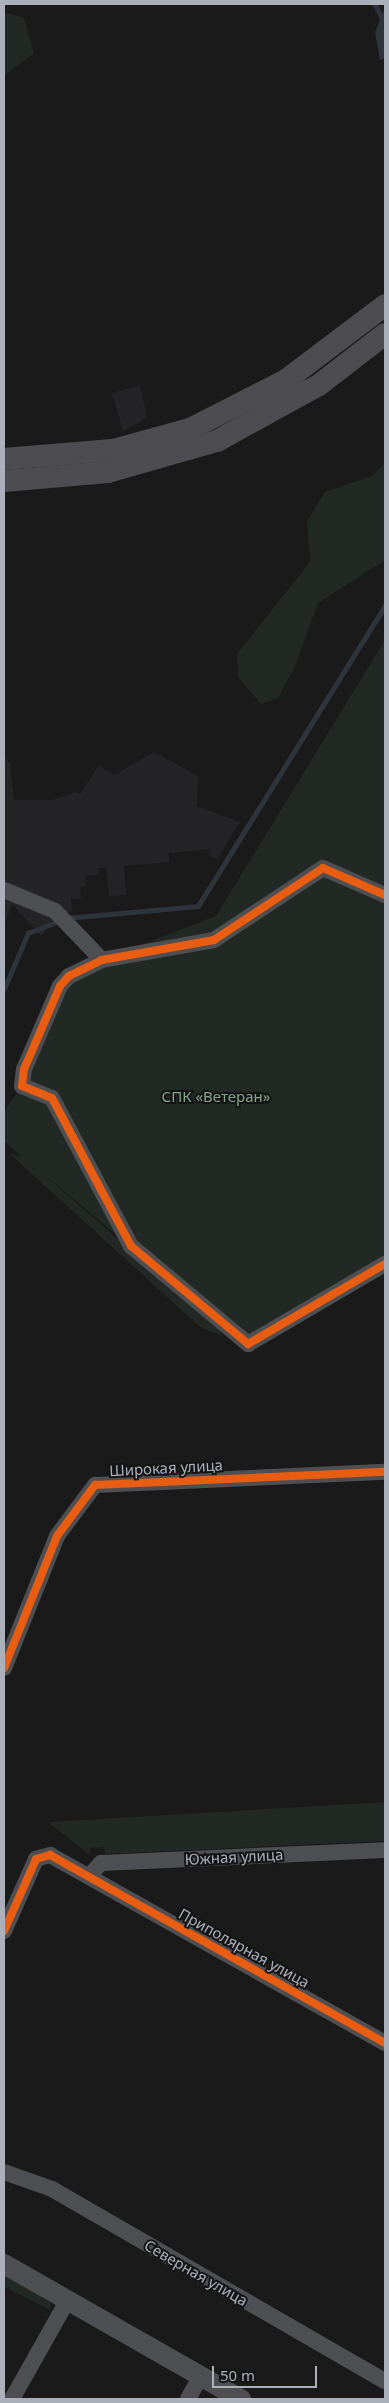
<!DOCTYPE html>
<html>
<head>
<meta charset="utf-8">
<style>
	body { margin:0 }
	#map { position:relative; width:389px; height:2403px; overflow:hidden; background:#1a1a1a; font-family:"Noto Sans",sans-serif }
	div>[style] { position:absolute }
	.built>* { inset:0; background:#242426 }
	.green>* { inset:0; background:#222924 }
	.water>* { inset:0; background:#2e343c }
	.stream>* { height:4.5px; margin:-2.25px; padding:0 2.25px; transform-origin:2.25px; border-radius:2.25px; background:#2e343c }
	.minor>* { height:16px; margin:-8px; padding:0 8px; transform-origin:8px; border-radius:8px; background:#4e4f53 }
	.tertiary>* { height:20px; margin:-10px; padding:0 10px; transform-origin:10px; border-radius:10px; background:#4e4f53 }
	.secondary>* { height:22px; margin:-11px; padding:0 11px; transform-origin:11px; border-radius:11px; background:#4d4d51 }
	.cycleway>* { height:8px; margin:-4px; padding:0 4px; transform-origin:4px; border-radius:4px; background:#e95d12 }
	span { translate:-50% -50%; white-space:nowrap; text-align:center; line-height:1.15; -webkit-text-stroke:4px #141416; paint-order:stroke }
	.park-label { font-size:15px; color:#84a489 }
	.street-label { font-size:15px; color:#acb0ba }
	.frame { position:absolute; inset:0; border:5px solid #acb0ba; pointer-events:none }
	.scale { position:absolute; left:212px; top:2366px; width:105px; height:22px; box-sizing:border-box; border:2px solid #acb0ba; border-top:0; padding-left:6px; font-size:15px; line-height:18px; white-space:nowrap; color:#acb0ba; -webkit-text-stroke:4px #141416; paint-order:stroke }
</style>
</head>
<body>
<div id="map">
	<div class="built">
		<div style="clip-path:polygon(140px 385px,147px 418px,123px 431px,112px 393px)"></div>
		<div style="clip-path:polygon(154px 752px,198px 776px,197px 806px,240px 822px,217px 859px,208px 854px,210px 849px,169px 853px,169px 862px,124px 866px,126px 895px,109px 896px,106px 868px,98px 868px,99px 875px,86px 876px,86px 886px,80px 887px,81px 898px,71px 899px,72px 911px,58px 915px,41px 936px,12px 904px,4px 928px,4px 757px,10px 763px,14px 800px,53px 800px,75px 792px,80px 794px,99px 765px,114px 775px)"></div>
	</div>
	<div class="green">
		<div style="clip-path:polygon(4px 12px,24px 18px,34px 53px,4px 76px)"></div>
		<div style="clip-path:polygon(385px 463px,385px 560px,318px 603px,294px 669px,278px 698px,261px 704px,238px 677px,237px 654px,310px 562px,307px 521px,325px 492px,372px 476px)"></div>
		<div style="clip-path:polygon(385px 640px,385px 1264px,248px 1344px,35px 1167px,216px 1324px,223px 1336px,200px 1327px,10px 1154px,21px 1156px,4px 1141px,4px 1112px,22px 1086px,60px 986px,102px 960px,216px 916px)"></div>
		<div style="clip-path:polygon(385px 1802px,385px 1841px,105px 1854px,104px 1847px,90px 1848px,90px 1855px,48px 1822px)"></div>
		<div style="clip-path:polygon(4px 2272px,50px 2303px,51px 2310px,4px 2287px)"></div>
	</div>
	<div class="water">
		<div style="clip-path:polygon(385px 8px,385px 58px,380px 60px,375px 32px)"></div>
	</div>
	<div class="stream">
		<div style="left:375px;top:4px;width:22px;rotate:63deg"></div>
		<div style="left:66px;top:918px;width:133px;rotate:-5.2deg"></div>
		<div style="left:198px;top:906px;width:354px;rotate:-58.1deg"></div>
		<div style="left:4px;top:989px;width:61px;rotate:-66.8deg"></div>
		<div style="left:28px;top:933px;width:33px;rotate:-21deg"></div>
	</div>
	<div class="minor">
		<div style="left:4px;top:890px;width:55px;rotate:22.4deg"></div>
		<div style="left:55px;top:911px;width:68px;rotate:46.2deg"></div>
		<div style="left:385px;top:895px;width:68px;rotate:-156.5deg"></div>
		<div style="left:323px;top:868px;width:131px;rotate:146.6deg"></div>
		<div style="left:214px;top:940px;width:114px;rotate:169.9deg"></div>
		<div style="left:102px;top:960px;width:37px;rotate:154deg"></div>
		<div style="left:69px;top:976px;width:13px;rotate:132deg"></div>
		<div style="left:60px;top:986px;width:90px;rotate:113.4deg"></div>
		<div style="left:24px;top:1069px;width:17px;rotate:97deg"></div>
		<div style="left:22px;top:1086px;width:32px;rotate:22deg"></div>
		<div style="left:52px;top:1098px;width:168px;rotate:61.9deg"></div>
		<div style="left:131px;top:1246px;width:153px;rotate:39.9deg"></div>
		<div style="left:248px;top:1344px;width:159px;rotate:-30.3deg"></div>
		<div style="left:4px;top:1668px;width:142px;rotate:-68.1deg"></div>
		<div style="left:57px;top:1536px;width:64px;rotate:-53.3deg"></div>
		<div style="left:95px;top:1485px;width:290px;rotate:-2.6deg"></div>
		<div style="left:89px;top:1876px;width:18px;rotate:-47deg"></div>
		<div style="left:101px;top:1863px;width:284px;rotate:-2.6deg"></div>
		<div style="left:4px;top:1931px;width:79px;rotate:-66deg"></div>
		<div style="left:36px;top:1859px;width:15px;rotate:-16deg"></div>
		<div style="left:50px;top:1855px;width:384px;rotate:29.3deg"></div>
		<div style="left:4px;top:2172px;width:51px;rotate:19.5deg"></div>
		<div style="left:52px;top:2189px;width:384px;rotate:30deg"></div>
		<div style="left:12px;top:2399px;width:110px;rotate:-60.6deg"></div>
		<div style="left:188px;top:2399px;width:25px;rotate:-61deg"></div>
	</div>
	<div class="tertiary">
		<div style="left:4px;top:2264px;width:273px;rotate:29.7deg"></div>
	</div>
	<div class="secondary">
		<div style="left:4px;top:459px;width:109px;rotate:-4.7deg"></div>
		<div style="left:113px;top:450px;width:80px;rotate:-15.3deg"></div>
		<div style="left:190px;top:429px;width:108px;rotate:-27deg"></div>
		<div style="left:286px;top:380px;width:124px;rotate:-37.1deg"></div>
		<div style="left:4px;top:481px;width:104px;rotate:-4.9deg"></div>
		<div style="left:108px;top:472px;width:113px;rotate:-15.9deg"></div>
		<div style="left:217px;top:441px;width:116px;rotate:-28.8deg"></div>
		<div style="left:319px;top:385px;width:83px;rotate:-37.7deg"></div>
	</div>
	<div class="cycleway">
		<div style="left:385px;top:895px;width:68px;rotate:-156.5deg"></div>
		<div style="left:323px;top:868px;width:131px;rotate:146.6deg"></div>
		<div style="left:214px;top:940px;width:114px;rotate:169.9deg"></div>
		<div style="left:102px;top:960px;width:37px;rotate:154deg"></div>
		<div style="left:69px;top:976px;width:13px;rotate:132deg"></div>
		<div style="left:60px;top:986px;width:90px;rotate:113.4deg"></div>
		<div style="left:24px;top:1069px;width:17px;rotate:97deg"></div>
		<div style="left:22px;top:1086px;width:32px;rotate:22deg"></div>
		<div style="left:52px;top:1098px;width:168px;rotate:61.9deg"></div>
		<div style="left:131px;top:1246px;width:153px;rotate:39.9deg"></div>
		<div style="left:248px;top:1344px;width:159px;rotate:-30.3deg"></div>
		<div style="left:4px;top:1668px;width:142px;rotate:-68.1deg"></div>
		<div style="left:57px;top:1536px;width:64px;rotate:-53.3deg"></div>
		<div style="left:95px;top:1485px;width:290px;rotate:-2.6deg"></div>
		<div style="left:4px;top:1931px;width:79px;rotate:-66deg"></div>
		<div style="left:36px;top:1859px;width:15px;rotate:-16deg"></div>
		<div style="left:50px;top:1855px;width:384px;rotate:29.3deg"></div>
	</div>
	<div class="park-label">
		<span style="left:216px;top:1097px">СПК «Ветеран»</span>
	</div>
	<div class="street-label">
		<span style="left:166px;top:1468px;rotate:-3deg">Широкая улица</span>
		<span style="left:234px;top:1857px;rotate:-3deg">Южная улица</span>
		<span style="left:244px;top:1948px;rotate:29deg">Приполярная улица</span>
		<span style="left:196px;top:2273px;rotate:30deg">Северная улица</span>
	</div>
	<div class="frame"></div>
	<div class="scale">50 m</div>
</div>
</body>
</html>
